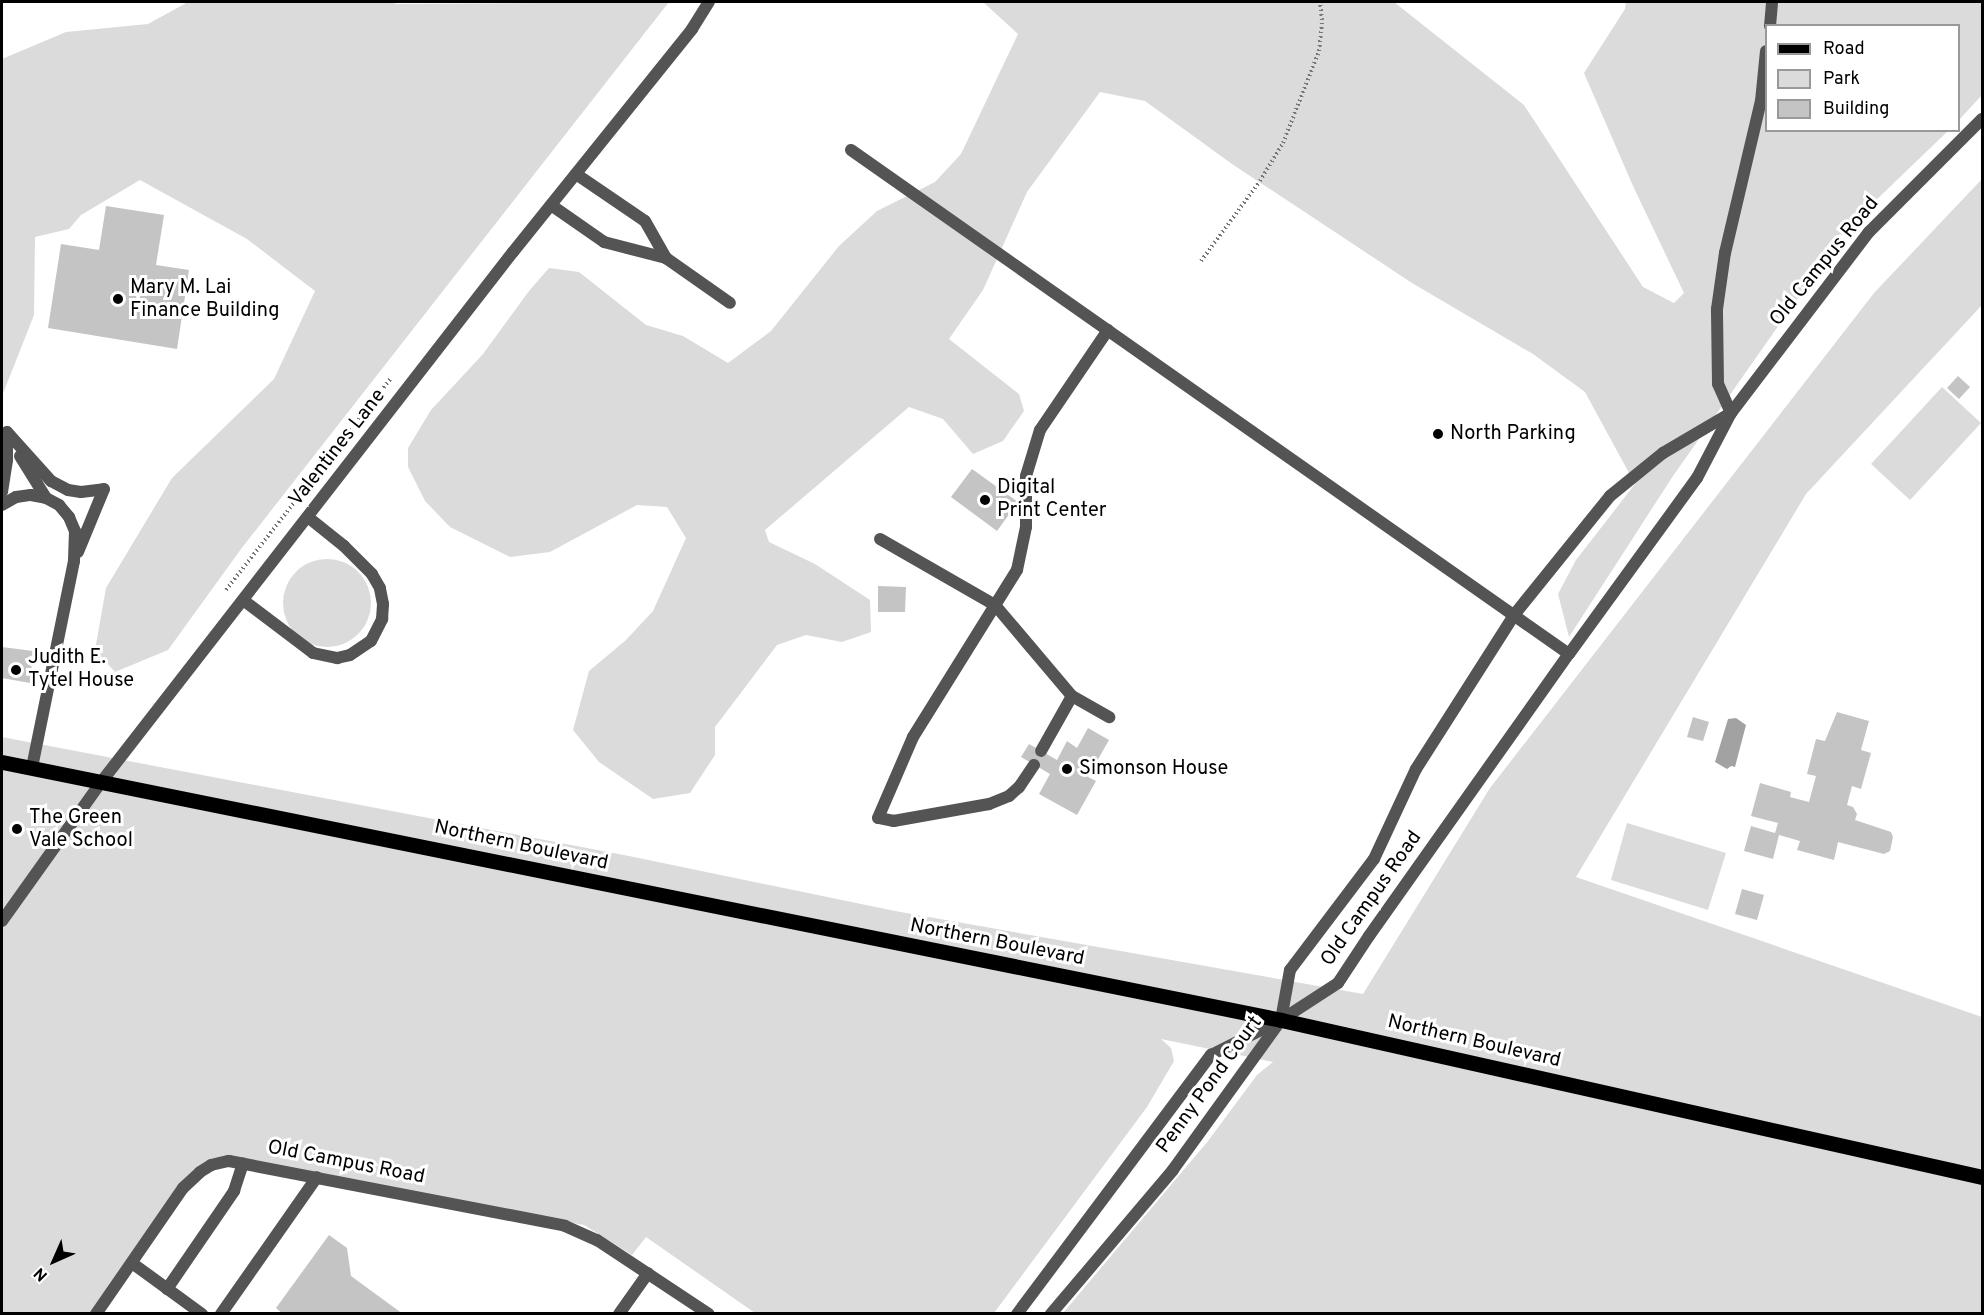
<!DOCTYPE html>
<html>
<head>
<meta charset="utf-8">
<style>
	body { margin:0 }
	#map { position:relative; width:1984px; height:1315px; overflow:hidden; background:#fff; font-family:Overpass,sans-serif }
	div>[style] { position:absolute }
	.green>* { inset:0; background:#dbdbdb }
	.round { border-radius:50% }
	.water>* { inset:0; background:#a2a2a2 }
	.building>* { inset:0; background:#c4c4c4 }
	.path>* { height:4px; margin-top:-2px; transform-origin:0; background:repeating-linear-gradient(90deg,#767676 0 1.5px,transparent 0 4.5px) }
	.service>* { height:12px; margin:-6px; padding:0 6px; transform-origin:6px; border-radius:6px; background:#545454 }
	.minor>* { height:12px; margin:-6px; padding:0 6px; transform-origin:6px; border-radius:6px; background:#545454 }
	.tertiary>* { height:12px; margin:-6px; padding:0 6px; transform-origin:6px; border-radius:6px; background:#545454 }
	.primary>* { height:15px; margin:-7.5px; padding:0 7.5px; transform-origin:7.5px; border-radius:7.5px; background:#000 }
	.dots>* { width:16px; height:16px; translate:-50% -50%; box-sizing:border-box; border:3px solid #fff; border-radius:50% }
	span { translate:-50% -50%; white-space:nowrap; text-align:center; line-height:1.15; -webkit-text-stroke:6px #fff; paint-order:stroke }
	.street-label { font-size:20px; color:#000 }
	.poi-label { font-size:20px; color:#000 }
	.left { translate:0 -50%; text-align:left }
	.frame { position:absolute; inset:0; border:3px solid #000; pointer-events:none }
	.legend { position:absolute; left:1765px; top:24px; width:195px; height:108px; box-sizing:border-box; background:#fff; border:2px solid #999; margin:0; padding:8px 10px; list-style:none; font-size:18px; color:#000 }
	.legend li { display:flex; align-items:center; gap:12px; height:30px }
	.legend b { width:30px; border:2px solid #999 }
	.north { position:absolute; left:24px; top:1231px; width:60px; height:60px; -webkit-text-stroke:4px #fff; paint-order:stroke; rotate:225deg; font-size:16px; font-weight:700; line-height:24px; text-align:center; color:#000 }
	.north::after { content:''; display:block; margin:auto; width:21px; height:27px; background:#000; clip-path:polygon(50% 0,100% 100%,50% 72%,0 100%) }
</style>
</head>
<body>
<div id="map">
	<div class="green">
		<div style="clip-path:polygon(188px 2px,393px 2px,396px 4px,669px 2px,241px 549px,168px 650px,115px 672px,95px 650px,106px 588px,172px 478px,274px 379px,315px 291px,247px 239px,140px 180px,81px 215px,69px 229px,35px 237px,34px 315px,2px 396px,2px 59px,66px 32px,148px 24px)"></div>
		<div style="clip-path:polygon(983px 2px,1394px 2px,1524px 105px,1643px 287px,1674px 303px,1684px 293px,1633px 186px,1584px 73px,1625px 9px,1626px 2px,1982px 2px,1982px 95px,1959px 120px,1958px 26px,1766px 26px,1766px 130px,1948px 131px,1847px 228px,1673px 476px,1569px 637px,1558px 594px,1576px 560px,1635px 484px,1585px 392px,1533px 354px,1412px 283px,1232px 164px,1145px 101px,1100px 92px,1027px 192px,983px 290px,949px 339px,1019px 394px,1024px 411px,1003px 441px,973px 454px,943px 419px,909px 407px,765px 530px,769px 542px,815px 564px,870px 600px,871px 632px,842px 642px,806px 635px,777px 645px,715px 727px,715px 755px,690px 793px,653px 799px,599px 762px,573px 730px,589px 671px,626px 640px,653px 611px,686px 538px,667px 507px,637px 505px,550px 552px,510px 557px,450px 527px,425px 501px,408px 467px,408px 448px,431px 410px,483px 354px,529px 291px,549px 268px,579px 272px,646px 325px,683px 336px,728px 363px,771px 331px,839px 246px,877px 211px,935px 182px,961px 154px,1018px 34px)"></div>
		<div style="clip-path:polygon(1982px 179px,1982px 305px,1806px 494px,1576px 877px,1982px 1017px,1982px 1313px,1063px 1313px,1208px 1141px,1257px 1075px,1273px 1062px,1161px 1039px,1171px 1048px,1174px 1061px,1147px 1107px,994px 1313px,755px 1313px,646px 1237px,632px 1255px,584px 1225px,228px 1159px,189px 1176px,90px 1313px,2px 1313px,2px 737px,629px 856px,895px 911px,1363px 994px,1490px 788px,1874px 293px)"></div>
		<div style="clip-path:polygon(1942px 387px,1981px 423px,1910px 500px,1871px 464px)"></div>
		<div class="round" style="left:283px;top:559px;width:88px;height:88px"></div>
		<div style="clip-path:polygon(1627px 823px,1726px 853px,1708px 910px,1611px 880px)"></div>
	</div>
	<div class="water">
		<div style="clip-path:polygon(1736px 718px,1746px 725px,1735px 767px,1731px 766px,1727px 769px,1715px 762px,1728px 719px)"></div>
	</div>
	<div class="building">
		<div style="clip-path:polygon(106px 206px,164px 215px,156px 265px,189px 270px,177px 349px,48px 328px,61px 244px,99px 250px)"></div>
		<div style="clip-path:polygon(1958px 376px,1970px 387px,1959px 399px,1947px 388px)"></div>
		<div style="clip-path:polygon(972px 469px,1018px 502px,997px 531px,951px 497px)"></div>
		<div style="clip-path:polygon(878px 586px,906px 587px,905px 612px,878px 612px)"></div>
		<div style="clip-path:polygon(2px 647px,33px 651px,30px 683px,2px 678px)"></div>
		<div style="clip-path:polygon(1837px 712px,1869px 721px,1861px 750px,1871px 753px,1861px 789px,1852px 786px,1847px 805px,1853px 807px,1857px 814px,1855px 820px,1891px 832px,1893px 837px,1890px 851px,1884px 854px,1838px 842px,1834px 860px,1797px 850px,1800px 841px,1779px 835px,1773px 859px,1744px 851px,1751px 826px,1775px 833px,1778px 823px,1751px 816px,1760px 783px,1791px 792px,1790px 797px,1809px 802px,1816px 776px,1807px 774px,1816px 739px,1825px 741px)"></div>
		<div style="clip-path:polygon(1693px 717px,1709px 722px,1703px 741px,1687px 737px)"></div>
		<div style="clip-path:polygon(1088px 728px,1109px 740px,1088px 777px,1096px 781px,1077px 815px,1039px 794px,1050px 774px,1021px 757px,1029px 744px,1057px 760px,1067px 741px,1077px 748px)"></div>
		<div style="clip-path:polygon(1742px 889px,1764px 895px,1757px 920px,1735px 914px)"></div>
		<div style="clip-path:polygon(329px 1235px,347px 1248px,351px 1276px,403px 1314px,283px 1314px,276px 1308px)"></div>
	</div>
	<div class="path">
		<div style="left:1201px;top:261px;width:99px;rotate:-53.6deg"></div>
		<div style="left:1260px;top:181px;width:44px;rotate:-58.8deg"></div>
		<div style="left:1283px;top:143px;width:99px;rotate:-68.6deg"></div>
		<div style="left:1319px;top:51px;width:31px;rotate:-84deg"></div>
		<div style="left:1322px;top:20px;width:18px;rotate:-96deg"></div>
		<div style="left:226px;top:590px;width:269px;rotate:-52.1deg"></div>
	</div>
	<div class="service">
		<div style="left:1770px;top:26px;width:24px;rotate:-85deg"></div>
		<div style="left:851px;top:150px;width:877px;rotate:35.07deg"></div>
		<div style="left:576px;top:174px;width:83px;rotate:34.3deg"></div>
		<div style="left:645px;top:221px;width:43px;rotate:60.4deg"></div>
		<div style="left:551px;top:205px;width:65px;rotate:34.9deg"></div>
		<div style="left:604px;top:242px;width:64px;rotate:14.5deg"></div>
		<div style="left:666px;top:258px;width:78px;rotate:35.1deg"></div>
		<div style="left:1731px;top:413px;width:32px;rotate:-114deg"></div>
		<div style="left:1718px;top:384px;width:75px;rotate:-90.8deg"></div>
		<div style="left:1717px;top:309px;width:57px;rotate:-81.9deg"></div>
		<div style="left:1725px;top:253px;width:156px;rotate:-76.7deg"></div>
		<div style="left:1761px;top:101px;width:50px;rotate:-84.3deg"></div>
		<div style="left:7px;top:432px;width:66px;rotate:48.1deg"></div>
		<div style="left:51px;top:481px;width:19px;rotate:28deg"></div>
		<div style="left:68px;top:490px;width:13px;rotate:9deg"></div>
		<div style="left:81px;top:492px;width:23px;rotate:-7deg"></div>
		<div style="left:20px;top:456px;width:49px;rotate:58.2deg"></div>
		<div style="left:2px;top:492px;width:32px;rotate:-81deg"></div>
		<div style="left:7px;top:460px;width:28px;rotate:-90deg"></div>
		<div style="left:2px;top:505px;width:16px;rotate:-30deg"></div>
		<div style="left:16px;top:497px;width:15px;rotate:-8deg"></div>
		<div style="left:31px;top:495px;width:15px;rotate:11deg"></div>
		<div style="left:46px;top:498px;width:15px;rotate:28deg"></div>
		<div style="left:59px;top:505px;width:16px;rotate:50deg"></div>
		<div style="left:69px;top:517px;width:15px;rotate:67deg"></div>
		<div style="left:75px;top:531px;width:30px;rotate:92deg"></div>
		<div style="left:74px;top:561px;width:211px;rotate:101.5deg"></div>
		<div style="left:880px;top:539px;width:133px;rotate:29.9deg"></div>
		<div style="left:995px;top:605px;width:119px;rotate:49.8deg"></div>
		<div style="left:1072px;top:696px;width:63px;rotate:119.4deg"></div>
		<div style="left:78px;top:552px;width:68px;rotate:-67.6deg"></div>
		<div style="left:243px;top:600px;width:88px;rotate:37.1deg"></div>
		<div style="left:313px;top:653px;width:25px;rotate:12deg"></div>
		<div style="left:337px;top:658px;width:13px;rotate:-13deg"></div>
		<div style="left:350px;top:655px;width:25px;rotate:-34deg"></div>
		<div style="left:371px;top:641px;width:25px;rotate:-63deg"></div>
		<div style="left:382px;top:619px;width:15px;rotate:-86deg"></div>
		<div style="left:383px;top:604px;width:16px;rotate:-101deg"></div>
		<div style="left:380px;top:588px;width:16px;rotate:-120deg"></div>
		<div style="left:372px;top:574px;width:40px;rotate:-135deg"></div>
		<div style="left:344px;top:546px;width:45px;rotate:-141.3deg"></div>
		<div style="left:1072px;top:696px;width:43px;rotate:29.6deg"></div>
		<div style="left:1034px;top:765px;width:27px;rotate:124deg"></div>
		<div style="left:1019px;top:787px;width:13px;rotate:138deg"></div>
		<div style="left:1009px;top:796px;width:22px;rotate:158deg"></div>
		<div style="left:989px;top:804px;width:97px;rotate:169.9deg"></div>
		<div style="left:894px;top:821px;width:16px;rotate:-169deg"></div>
		<div style="left:878px;top:818px;width:88px;rotate:-66.6deg"></div>
		<div style="left:913px;top:737px;width:197px;rotate:-58.1deg"></div>
		<div style="left:1017px;top:570px;width:44px;rotate:-78.2deg"></div>
		<div style="left:1026px;top:527px;width:51px;rotate:-90deg"></div>
		<div style="left:1026px;top:476px;width:48px;rotate:-73.1deg"></div>
		<div style="left:1040px;top:430px;width:121px;rotate:-55.8deg"></div>
		<div style="left:132px;top:1263px;width:87px;rotate:36.1deg"></div>
		<div style="left:167px;top:1289px;width:119px;rotate:-55.6deg"></div>
		<div style="left:234px;top:1191px;width:29px;rotate:-72deg"></div>
		<div style="left:221px;top:1314px;width:167px;rotate:-55deg"></div>
		<div style="left:619px;top:1314px;width:50px;rotate:-54.7deg"></div>
	</div>
	<div class="minor">
		<div style="left:102px;top:781px;width:670px;rotate:-52.16deg"></div>
		<div style="left:513px;top:252px;width:286px;rotate:-51.2deg"></div>
		<div style="left:692px;top:29px;width:32px;rotate:-58deg"></div>
		<div style="left:1281px;top:1020px;width:68px;rotate:-33deg"></div>
		<div style="left:1338px;top:983px;width:56px;rotate:-56.6deg"></div>
		<div style="left:1369px;top:936px;width:346px;rotate:-54.7deg"></div>
		<div style="left:1569px;top:654px;width:218px;rotate:-54deg"></div>
		<div style="left:1697px;top:478px;width:73px;rotate:-62.4deg"></div>
		<div style="left:1731px;top:413px;width:228px;rotate:-52.7deg"></div>
		<div style="left:1869px;top:232px;width:160px;rotate:-45deg"></div>
		<div style="left:1281px;top:1020px;width:51px;rotate:-79.8deg"></div>
		<div style="left:1290px;top:970px;width:139px;rotate:-52.9deg"></div>
		<div style="left:1374px;top:859px;width:99px;rotate:-65deg"></div>
		<div style="left:1416px;top:769px;width:183px;rotate:-57.5deg"></div>
		<div style="left:1514px;top:615px;width:153px;rotate:-51.1deg"></div>
		<div style="left:1610px;top:496px;width:68px;rotate:-39.1deg"></div>
		<div style="left:1663px;top:453px;width:79px;rotate:-30.5deg"></div>
		<div style="left:96px;top:1314px;width:153px;rotate:-55.4deg"></div>
		<div style="left:183px;top:1188px;width:23px;rotate:-43deg"></div>
		<div style="left:200px;top:1172px;width:13px;rotate:-32deg"></div>
		<div style="left:211px;top:1165px;width:18px;rotate:-13deg"></div>
		<div style="left:229px;top:1161px;width:342px;rotate:10.9deg"></div>
		<div style="left:565px;top:1226px;width:35px;rotate:24deg"></div>
		<div style="left:597px;top:1240px;width:134px;rotate:33.5deg"></div>
		<div style="left:1017px;top:1314px;width:324px;rotate:-53.2deg"></div>
		<div style="left:1211px;top:1055px;width:78px;rotate:-26.6deg"></div>
		<div style="left:1281px;top:1020px;width:185px;rotate:125.8deg"></div>
		<div style="left:1173px;top:1170px;width:189px;rotate:130.3deg"></div>
	</div>
	<div class="tertiary">
		<div style="left:2px;top:921px;width:172px;rotate:-54.5deg"></div>
	</div>
	<div class="primary">
		<div style="left:2px;top:762px;width:1305px;rotate:11.4deg"></div>
		<div style="left:1281px;top:1020px;width:718px;rotate:12.62deg"></div>
	</div>
	<div class="dots">
		<div style="left:118px;top:299px;background:#000"></div>
		<div style="left:1438px;top:434px;background:#000"></div>
		<div style="left:985px;top:500px;background:#000"></div>
		<div style="left:16px;top:670px;background:#000"></div>
		<div style="left:1067px;top:769px;background:#000"></div>
		<div style="left:17px;top:829px;background:#000"></div>
	</div>
	<div class="street-label">
		<span style="left:1825px;top:262px;rotate:-51deg">Old Campus Road</span>
		<span style="left:338px;top:448px;rotate:-52deg">Valentines Lane</span>
		<span style="left:521px;top:846px;rotate:12deg">Northern Boulevard</span>
		<span style="left:1372px;top:899px;rotate:-55deg">Old Campus Road</span>
		<span style="left:997px;top:943px;rotate:11deg">Northern Boulevard</span>
		<span style="left:1474px;top:1042px;rotate:13deg">Northern Boulevard</span>
		<span style="left:1210px;top:1085px;rotate:-54deg">Penny Pond Court</span>
		<span style="left:346px;top:1163px;rotate:11deg">Old Campus Road</span>
	</div>
	<div class="poi-label">
		<span class="left" style="left:130px;top:300px">Mary M. Lai<br>Finance Building</span>
		<span class="left" style="left:1450px;top:434px">North Parking</span>
		<span class="left" style="left:997px;top:500px">Digital<br>Print Center</span>
		<span class="left" style="left:28px;top:670px">Judith E.<br>Tytel House</span>
		<span class="left" style="left:1079px;top:769px">Simonson House</span>
		<span class="left" style="left:29px;top:830px">The Green<br>Vale School</span>
	</div>
	<div class="frame"></div>
	<ul class="legend">
	<li><b style="height:8px;background:#000"></b>Road</li>
	<li><b style="height:16px;background:#dbdbdb"></b>Park</li>
	<li><b style="height:16px;background:#c4c4c4"></b>Building</li>
	</ul>
	<div class="north">N</div>
</div>
</body>
</html>
